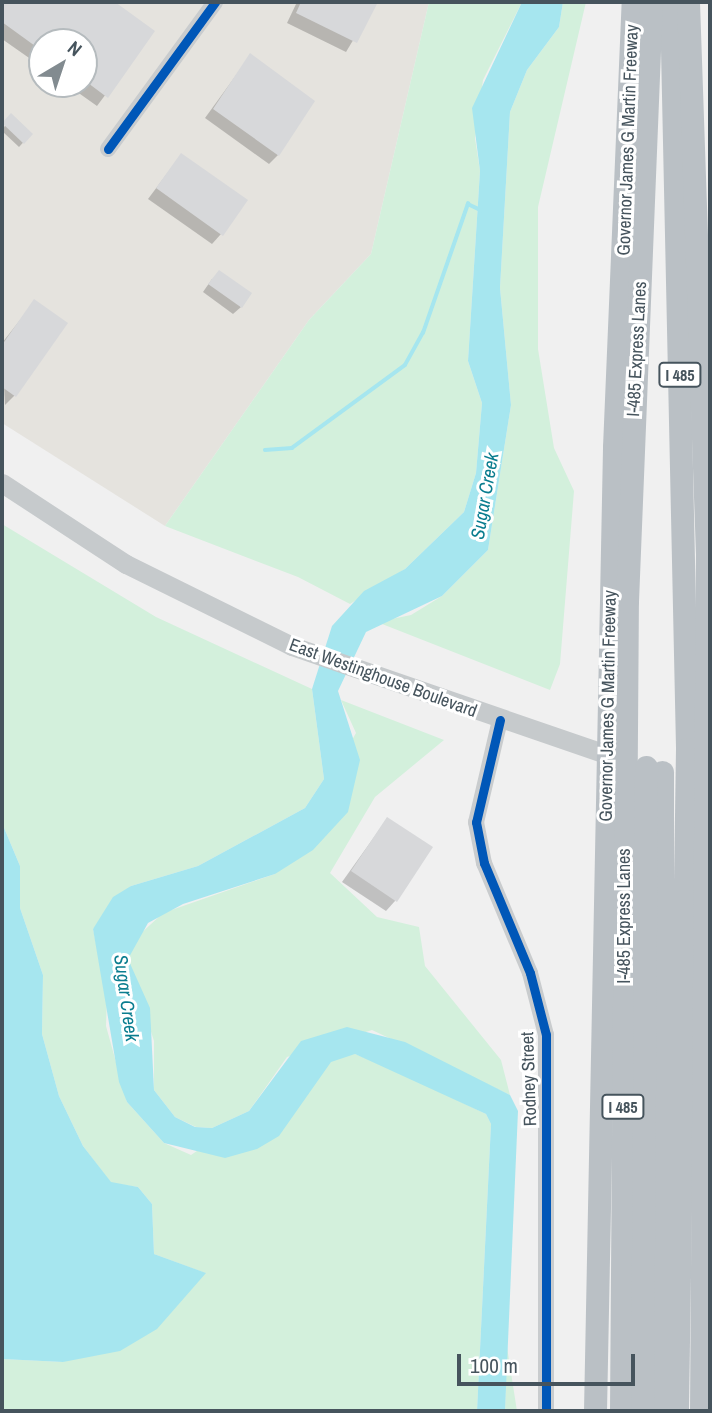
<!DOCTYPE html>
<html>
<head>
<meta charset="utf-8">
<style>
	body { margin:0 }
	#map { position:relative; width:712px; height:1413px; overflow:hidden; background:#f0f0f0; font-family:"Archivo Narrow",sans-serif }
	div>[style] { position:absolute }
	.commercial>* { inset:0; background:#e5e3de }
	.green>* { inset:0; background:#d3f0dc }
	.water>* { inset:0; background:#a6e6ef }
	.shadow>* { inset:0; background:#0003 }
	.stream>* { height:3.5px; margin:-1.75px; padding:0 1.75px; transform-origin:1.75px; border-radius:1.75px; background:#a6e6ef }
	.building>* { inset:0; background:#d7d8da }
	.minor>* { height:16px; margin:-8px; padding:0 8px; transform-origin:8px; border-radius:8px; background:#c9ccce }
	.major>* { height:19px; margin:-9.5px; padding:0 9.5px; transform-origin:9.5px; border-radius:9.5px; background:#c6cacc }
	.highway>* { height:23px; margin:-11.5px; padding:0 11.5px; transform-origin:11.5px; border-radius:11.5px; background:#bac0c5 }
	.cycleway>* { height:9px; margin:-4.5px; padding:0 4.5px; transform-origin:4.5px; border-radius:4.5px; background:#0057b8 }
	span { translate:-50% -50%; white-space:nowrap; text-align:center; line-height:1.15; -webkit-text-stroke:6px #fff; paint-order:stroke }
	.shield-label span { padding:2px 5px; background:#fff; border:2px solid; border-radius:5px; -webkit-text-stroke-width:0 }
	.shield-label { font-size:16px; color:#46545d; font-weight:700 }
	.street-label { font-size:18px; color:#46545d }
	.water-label { font-size:19px; color:#0a7d8f; font-style:italic }
	.frame { position:absolute; inset:0; border:4px solid #46545d; pointer-events:none }
	.north { position:absolute; left:28px; top:28px; width:70px; height:70px; box-sizing:border-box; background:#fff; border:2px solid #b5bbbe; border-radius:50%; rotate:39deg; font-size:19px; font-weight:700; line-height:28px; text-align:center; color:#46545d }
	.north::after { content:''; display:block; margin:auto; width:24px; height:32px; background:#828b90; clip-path:polygon(50% 0,100% 100%,50% 72%,0 100%) }
	.scale { position:absolute; left:457px; top:1354px; width:178px; height:32px; box-sizing:border-box; border:4px solid #46545d; border-top:0; padding-left:9px; font-size:21px; line-height:24px; white-space:nowrap; color:#46545d; -webkit-text-stroke:5px #fff; paint-order:stroke }
</style>
</head>
<body>
<div id="map">
	<div class="commercial">
		<div style="clip-path:polygon(evenodd,2px 2px,429px 2px,371px 254px,309px 320px,165px 526px,2px 423px,2px 2px,42px 42px,84px 42px,84px 84px,42px 84px,42px 42px)"></div>
	</div>
	<div class="green">
		<div style="clip-path:polygon(429px 2px,522px 2px,483px 80px,475px 138px,480px 171px,468px 361px,482px 403px,476px 473px,464px 512px,405px 569px,350px 604px,298px 577px,165px 526px,309px 320px,371px 254px)"></div>
		<div style="clip-path:polygon(563px 2px,586px 2px,538px 207px,538px 349px,554px 448px,574px 491px,560px 664px,550px 690px,377px 622px,411px 615px,442px 596px,488px 550px,511px 405px,500px 288px,510px 112px,527px 70px,559px 27px)"></div>
		<div style="clip-path:polygon(2px 524px,156px 617px,312px 689px,324px 779px,305px 808px,198px 866px,131px 886px,93px 929px,107px 997px,106px 1026px,127px 1102px,164px 1143px,191px 1155px,337px 1056px,355px 1054px,384px 1065px,486px 1114px,491px 1124px,477px 1411px,2px 1411px,2px 1359px,63px 1362px,205px 1273px,154px 1254px,152px 1204px,138px 1187px,111px 1183px,83px 1146px,59px 1096px,42px 1034px,43px 975px,20px 908px,20px 866px,2px 823px)"></div>
		<div style="clip-path:polygon(341px 700px,444px 740px,375px 797px,330px 873px,377px 917px,419px 927px,425px 966px,501px 1060px,510px 1095px,372px 1030px,287px 1057px,249px 1111px,212px 1128px,196px 1127px,175px 1117px,154px 1090px,154px 1041px,128px 959px,138px 936px,163px 913px,275px 874px,356px 733px)"></div>
		<div style="clip-path:polygon(507px 1347px,517px 1411px,505px 1411px)"></div>
	</div>
	<div class="water">
		<div style="clip-path:polygon(522px 2px,563px 2px,559px 27px,527px 70px,510px 112px,500px 288px,511px 405px,488px 550px,442px 596px,366px 632px,338px 691px,360px 760px,348px 812px,313px 850px,275px 874px,183px 904px,148px 923px,128px 959px,150px 1008px,154px 1090px,175px 1117px,195px 1127px,212px 1128px,249px 1111px,301px 1041px,347px 1027px,405px 1042px,510px 1095px,518px 1111px,505px 1411px,477px 1411px,491px 1124px,486px 1114px,355px 1054px,331px 1062px,279px 1136px,257px 1149px,225px 1158px,164px 1143px,127px 1102px,119px 1082px,93px 929px,113px 897px,131px 886px,198px 866px,305px 808px,324px 779px,312px 689px,332px 626px,364px 591px,405px 569px,464px 512px,476px 473px,482px 403px,468px 361px,480px 171px,472px 108px)"></div>
		<div style="clip-path:polygon(2px 823px,20px 866px,20px 908px,43px 975px,42px 1034px,59px 1096px,83px 1146px,111px 1182px,138px 1187px,152px 1204px,154px 1254px,206px 1273px,157px 1329px,120px 1351px,63px 1362px,2px 1359px)"></div>
	</div>
	<div class="shadow">
		<div style="clip-path:polygon(2px 2px,112px 2px,153px 31px,97px 106px,66px 84px,84px 84px,84px 42px,42px 42px,42px 67px,2px 39px)"></div>
		<div style="clip-path:polygon(297px 2px,376px 2px,346px 52px,287px 23px)"></div>
		<div style="clip-path:polygon(250px 56px,278px 155px,269px 164px,205px 118px)"></div>
		<div style="clip-path:polygon(11px 115px,31px 134px,19px 147px,2px 131px)"></div>
		<div style="clip-path:polygon(181px 155px,221px 234px,212px 244px,148px 199px)"></div>
		<div style="clip-path:polygon(212px 279px,241px 307px,233px 314px,203px 292px)"></div>
		<div style="clip-path:polygon(35px 301px,15px 395px,5px 405px,2px 343px)"></div>
		<div style="clip-path:polygon(387px 819px,395px 901px,386px 911px,342px 882px)"></div>
	</div>
	<div class="stream">
		<div style="left:265px;top:450px;width:27px;rotate:-4deg"></div>
		<div style="left:292px;top:448px;width:140px;rotate:-36.3deg"></div>
		<div style="left:405px;top:365px;width:37px;rotate:-61deg"></div>
		<div style="left:423px;top:333px;width:137px;rotate:-70.8deg"></div>
		<div style="left:468px;top:204px;width:14px;rotate:25deg"></div>
	</div>
	<div class="building">
		<div style="clip-path:polygon(2px 2px,115px 2px,155px 31px,108px 98px,84px 80px,84px 42px,42px 42px,42px 51px,2px 22px)"></div>
		<div style="clip-path:polygon(301px 2px,378px 2px,357px 43px,296px 13px)"></div>
		<div style="clip-path:polygon(250px 53px,315px 101px,279px 156px,213px 109px)"></div>
		<div style="clip-path:polygon(11px 113px,33px 134px,24px 144px,2px 123px)"></div>
		<div style="clip-path:polygon(181px 153px,248px 200px,223px 236px,156px 188px)"></div>
		<div style="clip-path:polygon(219px 270px,252px 293px,242px 308px,208px 284px)"></div>
		<div style="clip-path:polygon(34px 299px,68px 323px,16px 397px,2px 387px,2px 345px)"></div>
		<div style="clip-path:polygon(387px 817px,433px 847px,397px 902px,351px 871px)"></div>
	</div>
	<div class="minor">
		<div style="left:108px;top:149px;width:182px;rotate:-53.9deg"></div>
		<div style="left:500px;top:720px;width:105px;rotate:103.2deg"></div>
		<div style="left:476px;top:822px;width:42px;rotate:79deg"></div>
		<div style="left:484px;top:863px;width:119px;rotate:67.3deg"></div>
		<div style="left:530px;top:973px;width:64px;rotate:75.5deg"></div>
		<div style="left:546px;top:1035px;width:376px;rotate:90deg"></div>
	</div>
	<div class="major">
		<div style="left:2px;top:483px;width:148px;rotate:33.2deg"></div>
		<div style="left:126px;top:564px;width:185px;rotate:26.3deg"></div>
		<div style="left:292px;top:646px;width:348px;rotate:19deg"></div>
	</div>
	<div class="highway">
		<div style="left:671px;top:2px;width:747px;rotate:88.77deg"></div>
		<div style="left:687px;top:749px;width:662px;rotate:90.87deg"></div>
		<div style="left:688px;top:2px;width:551px;rotate:88.03deg"></div>
		<div style="left:707px;top:553px;width:858px;rotate:90.4deg"></div>
		<div style="left:662px;top:772px;width:639px;rotate:90deg"></div>
		<div style="left:595px;top:1411px;width:964px;rotate:-88.87deg"></div>
		<div style="left:614px;top:447px;width:445px;rotate:-87.6deg"></div>
		<div style="left:621px;top:1411px;width:810px;rotate:-89.58deg"></div>
		<div style="left:627px;top:601px;width:599px;rotate:-87.71deg"></div>
		<div style="left:642px;top:1411px;width:644px;rotate:-89.64deg"></div>
	</div>
	<div class="cycleway">
		<div style="left:108px;top:149px;width:182px;rotate:-53.9deg"></div>
		<div style="left:500px;top:720px;width:105px;rotate:103.2deg"></div>
		<div style="left:476px;top:822px;width:42px;rotate:79deg"></div>
		<div style="left:484px;top:863px;width:119px;rotate:67.3deg"></div>
		<div style="left:530px;top:973px;width:64px;rotate:75.5deg"></div>
		<div style="left:546px;top:1035px;width:376px;rotate:90deg"></div>
	</div>
	<div class="shield-label">
		<span style="left:680px;top:375px">I 485</span>
		<span style="left:623px;top:1107px">I 485</span>
	</div>
	<div class="street-label">
		<span style="left:628px;top:140px;rotate:-88deg">Governor James G Martin Freeway</span>
		<span style="left:637px;top:349px;rotate:-87deg">I-485 Express Lanes</span>
		<span style="left:383px;top:678px;rotate:20deg">East Westinghouse Boulevard</span>
		<span style="left:608px;top:706px;rotate:-89deg">Governor James G Martin Freeway</span>
		<span style="left:624px;top:916px;rotate:-90deg">I-485 Express Lanes</span>
		<span style="left:529px;top:1079px;rotate:-92deg">Rodney Street</span>
	</div>
	<div class="water-label">
		<span style="left:485px;top:496px;rotate:-80deg">Sugar Creek</span>
		<span style="left:126px;top:998px;rotate:82deg">Sugar Creek</span>
	</div>
	<div class="frame"></div>
	<div class="north">N</div>
	<div class="scale">100 m</div>
</div>
</body>
</html>
